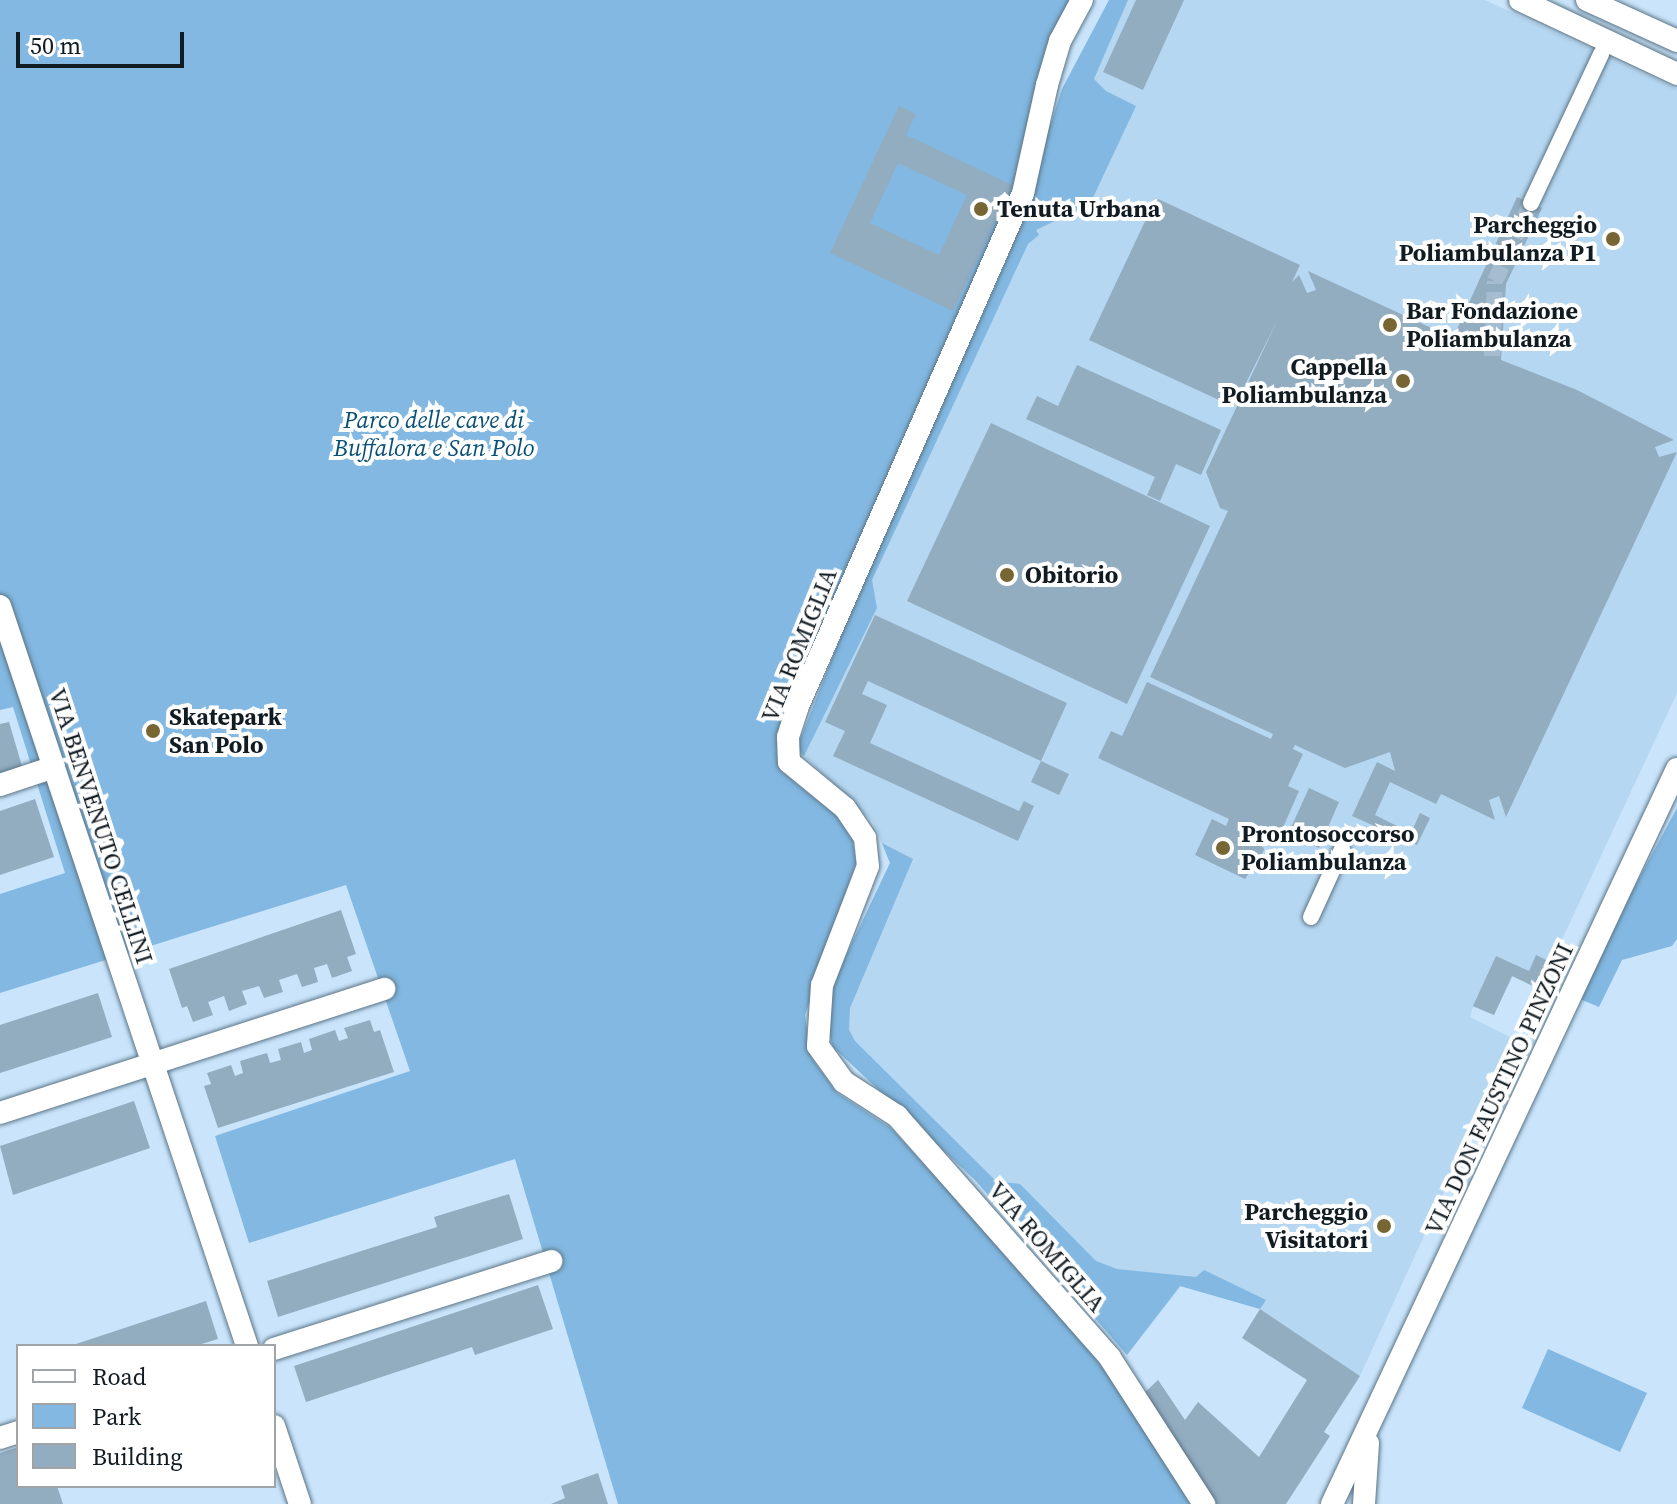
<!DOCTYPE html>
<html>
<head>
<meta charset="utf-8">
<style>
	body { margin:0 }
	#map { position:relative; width:1677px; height:1504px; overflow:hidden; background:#cae5fb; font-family:"Source Serif 4",serif }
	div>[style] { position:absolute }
	.built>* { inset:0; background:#b6d7f1 }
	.green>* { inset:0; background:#82b8e1 }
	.building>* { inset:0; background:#92acc0 }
	.pedestrian-tunnel>* { height:16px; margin-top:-8px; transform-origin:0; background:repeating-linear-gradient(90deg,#a5bdd0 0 16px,transparent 0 24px) }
	.roads { filter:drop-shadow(0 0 2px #5b7486) drop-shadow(0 0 2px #5b7486) }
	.pedestrian>* { height:16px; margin:-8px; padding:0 8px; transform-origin:8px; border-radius:8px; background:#fff }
	.minor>* { height:22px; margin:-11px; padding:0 11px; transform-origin:11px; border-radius:11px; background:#fff }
	.dots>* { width:22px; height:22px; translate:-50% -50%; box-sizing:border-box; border:4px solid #fff; border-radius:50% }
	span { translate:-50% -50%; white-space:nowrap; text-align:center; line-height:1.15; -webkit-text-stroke:8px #fff; paint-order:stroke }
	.poi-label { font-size:24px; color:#111b22; font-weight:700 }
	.left { translate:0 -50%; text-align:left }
	.right { translate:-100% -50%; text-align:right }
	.park-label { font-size:24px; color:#095078; font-style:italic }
	.street-label { font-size:24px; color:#111b22 }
	.legend { position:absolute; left:16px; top:1344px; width:260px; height:144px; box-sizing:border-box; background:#fff; border:2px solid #a0a4a7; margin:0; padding:10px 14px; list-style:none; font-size:24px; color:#111b22 }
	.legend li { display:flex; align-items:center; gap:16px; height:40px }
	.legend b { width:40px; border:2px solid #a0a4a7 }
	.scale { position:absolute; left:16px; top:32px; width:168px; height:36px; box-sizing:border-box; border:4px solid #111b22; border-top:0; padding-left:10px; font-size:24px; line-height:28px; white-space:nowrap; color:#111b22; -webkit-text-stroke:6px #fff; paint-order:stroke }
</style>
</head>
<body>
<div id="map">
	<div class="built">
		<div style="clip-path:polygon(1109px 0,1485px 0,1677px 89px,1677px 693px,1539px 989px,1513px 976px,1494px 1015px,1473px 1007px,1470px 1017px,1514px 1039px,1360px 1376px,1260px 1309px,1181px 1286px,1127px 1355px,976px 1181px,833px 1047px,832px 985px,890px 863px,873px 822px,798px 750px,800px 740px,1009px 254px,1062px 89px)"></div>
	</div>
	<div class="green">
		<div style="clip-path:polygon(0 0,1073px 0,1019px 189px,778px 740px,782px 772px,838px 817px,853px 841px,856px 863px,805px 1015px,811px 1057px,837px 1093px,891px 1128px,1104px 1361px,1190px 1504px,618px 1504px,515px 1159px,249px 1243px,215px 1136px,410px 1071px,346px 885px,0 993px,0 894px,65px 873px,13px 707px,0 710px)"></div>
		<div style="clip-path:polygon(1109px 0,1128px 0,1094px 79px,1106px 91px,1136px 106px,1090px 204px,1036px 230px,1039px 235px,1028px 244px,872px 580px,877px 608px,804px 756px,798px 750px,800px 740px,855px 600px,1009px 254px,1062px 89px)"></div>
		<div style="clip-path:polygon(1677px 808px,1677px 939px,1672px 946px,1622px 960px,1599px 1007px,1575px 997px)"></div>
		<div style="clip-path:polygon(882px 843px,913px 859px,850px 1008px,849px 1030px,855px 1041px,996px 1181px,1020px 1184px,1096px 1261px,1117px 1269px,1196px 1277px,1204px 1270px,1266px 1300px,1260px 1309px,1180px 1286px,1127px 1355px,976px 1181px,833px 1047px,827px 1026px,832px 985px,890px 863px)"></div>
		<div style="clip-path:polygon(1548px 1349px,1647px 1393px,1620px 1452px,1522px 1408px)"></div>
	</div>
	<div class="building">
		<div style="clip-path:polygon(1136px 0,1184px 0,1143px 90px,1103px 72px)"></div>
		<div style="clip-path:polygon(evenodd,899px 106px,916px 114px,906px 135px,1012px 185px,953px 311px,830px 253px,899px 106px,898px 163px,967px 195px,939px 255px,870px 223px,898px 163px)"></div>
		<div style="clip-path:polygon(1517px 197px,1542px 208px,1506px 284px,1501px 360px,1577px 390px,1674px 440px,1655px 447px,1659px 457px,1677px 452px,1506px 817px,1499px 796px,1489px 800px,1495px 820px,1441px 794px,1436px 804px,1390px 782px,1375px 815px,1411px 833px,1420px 813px,1430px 818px,1417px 845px,1352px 816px,1377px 762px,1395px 771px,1390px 752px,1345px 768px,1295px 745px,1293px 749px,1303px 754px,1288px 786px,1299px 791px,1281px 832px,1269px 826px,1265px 835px,1242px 825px,1239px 832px,1262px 843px,1264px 850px,1245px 879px,1195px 855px,1212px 819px,1226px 826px,1229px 819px,1098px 758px,1111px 731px,1122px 736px,1147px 682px,1271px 739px,1273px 734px,1150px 677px,1228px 511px,1220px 508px,1206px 472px,1278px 319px,1234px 407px,1089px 340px,1156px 198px,1300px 265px,1292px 282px,1299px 275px,1307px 293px,1316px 290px,1308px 271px,1453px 338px)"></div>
		<div style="clip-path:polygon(1077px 365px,1221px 430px,1201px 475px,1176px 464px,1160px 501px,1147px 495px,1155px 477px,1026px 419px,1037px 396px,1058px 406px)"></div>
		<div style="clip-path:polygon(991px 423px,1210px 526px,1127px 704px,907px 601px)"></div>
		<div style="clip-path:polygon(875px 615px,1067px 703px,1041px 761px,868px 681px,862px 694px,887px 705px,870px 743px,1019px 811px,1024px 801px,1034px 806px,1018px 841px,833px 756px,845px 731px,825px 722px)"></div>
		<div style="clip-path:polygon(9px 722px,22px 766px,0 773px,0 724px)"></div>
		<div style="clip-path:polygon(1041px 761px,1069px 774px,1059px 795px,1031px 782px)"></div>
		<div style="clip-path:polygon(1309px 788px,1339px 802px,1319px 848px,1288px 834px)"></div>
		<div style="clip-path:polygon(35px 799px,54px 857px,0 875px,0 811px)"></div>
		<div style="clip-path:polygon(341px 910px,356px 954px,347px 957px,352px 971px,332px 978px,327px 964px,314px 968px,318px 982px,302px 987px,297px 974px,279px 980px,283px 992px,264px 998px,259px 986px,242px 991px,247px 1004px,229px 1011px,224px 996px,208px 1002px,213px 1015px,193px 1022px,187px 1006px,182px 1008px,169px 969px)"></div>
		<div style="clip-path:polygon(1536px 955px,1552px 963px,1539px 989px,1512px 976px,1494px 1015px,1473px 1006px,1496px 956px,1529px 971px)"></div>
		<div style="clip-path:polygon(98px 993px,112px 1037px,0 1073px,0 1025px)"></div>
		<div style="clip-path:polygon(370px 1020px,374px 1032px,380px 1030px,394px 1072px,218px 1128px,204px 1086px,211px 1084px,207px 1073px,231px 1065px,235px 1076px,243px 1073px,240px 1061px,267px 1053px,270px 1063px,281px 1060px,278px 1049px,301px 1042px,304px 1053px,312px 1050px,309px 1039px,335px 1030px,339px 1041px,348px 1038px,344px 1028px)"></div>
		<div style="clip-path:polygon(134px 1101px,150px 1148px,13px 1195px,0 1146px)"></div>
		<div style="clip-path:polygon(509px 1194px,523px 1239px,278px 1317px,267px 1281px,437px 1227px,434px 1217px)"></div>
		<div style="clip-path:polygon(538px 1285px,553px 1329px,475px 1355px,472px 1347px,306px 1402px,294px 1366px)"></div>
		<div style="clip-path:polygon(206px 1301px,218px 1339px,195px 1346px,70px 1346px)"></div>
		<div style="clip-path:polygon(1260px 1309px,1360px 1376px,1324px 1432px,1330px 1436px,1286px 1504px,1211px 1504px,1140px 1397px,1158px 1380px,1185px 1420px,1198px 1402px,1259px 1457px,1307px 1380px,1242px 1338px)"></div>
		<div style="clip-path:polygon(18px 1447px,18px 1486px,57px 1486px,63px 1504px,0 1504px,0 1453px)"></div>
		<div style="clip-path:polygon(598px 1473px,608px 1504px,551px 1504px,565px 1498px,561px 1486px)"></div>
	</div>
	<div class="pedestrian-tunnel">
		<div style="left:1492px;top:356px;width:75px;rotate:-87.7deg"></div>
		<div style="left:1495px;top:281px;width:86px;rotate:-65.2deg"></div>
	</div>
	<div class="roads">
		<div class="pedestrian">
			<div style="left:1531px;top:203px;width:165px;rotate:-64.8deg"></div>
			<div style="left:1311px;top:917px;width:75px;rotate:-65.5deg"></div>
		</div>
		<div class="minor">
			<div style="left:1082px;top:0;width:47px;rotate:118.2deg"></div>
			<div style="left:1060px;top:41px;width:46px;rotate:106.5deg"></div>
			<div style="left:1047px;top:85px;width:111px;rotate:102.5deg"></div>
			<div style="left:1023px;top:193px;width:560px;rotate:113.68deg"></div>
			<div style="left:798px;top:706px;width:33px;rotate:108deg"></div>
			<div style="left:788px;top:737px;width:25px;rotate:88deg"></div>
			<div style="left:789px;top:762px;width:72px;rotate:39.4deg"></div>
			<div style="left:845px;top:808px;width:36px;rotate:56deg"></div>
			<div style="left:865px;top:838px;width:28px;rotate:84deg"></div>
			<div style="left:868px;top:866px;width:128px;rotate:111.1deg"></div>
			<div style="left:822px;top:985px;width:61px;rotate:93.8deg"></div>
			<div style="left:818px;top:1046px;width:44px;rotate:54.2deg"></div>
			<div style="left:844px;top:1082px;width:63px;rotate:32.7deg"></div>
			<div style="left:897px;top:1116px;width:322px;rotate:48.6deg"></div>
			<div style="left:1110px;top:1358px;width:174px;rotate:57.2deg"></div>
			<div style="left:1520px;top:0;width:174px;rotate:25.2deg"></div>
			<div style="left:1587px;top:0;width:99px;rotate:24.5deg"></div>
			<div style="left:0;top:606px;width:780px;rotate:71.54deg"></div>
			<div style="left:0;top:785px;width:57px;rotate:-18.4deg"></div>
			<div style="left:0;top:1113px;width:404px;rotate:-17.9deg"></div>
			<div style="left:274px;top:1349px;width:291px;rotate:-17.6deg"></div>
			<div style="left:274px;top:1426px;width:82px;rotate:71.6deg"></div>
			<div style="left:0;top:1438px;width:19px;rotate:-18deg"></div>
			<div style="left:1332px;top:1504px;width:812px;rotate:-64.86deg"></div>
			<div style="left:1364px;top:1504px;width:61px;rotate:-86.2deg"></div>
		</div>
	</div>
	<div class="dots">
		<div style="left:981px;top:209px;background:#776634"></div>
		<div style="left:1613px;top:239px;background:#776634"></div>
		<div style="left:1390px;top:325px;background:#776634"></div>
		<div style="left:1403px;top:381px;background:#776634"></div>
		<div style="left:1007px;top:575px;background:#776634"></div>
		<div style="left:153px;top:731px;background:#776634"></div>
		<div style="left:1223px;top:848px;background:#776634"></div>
		<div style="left:1384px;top:1226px;background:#776634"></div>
	</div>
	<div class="poi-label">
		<span class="left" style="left:997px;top:209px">Tenuta Urbana</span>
		<span class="right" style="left:1597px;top:239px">Parcheggio<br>Poliambulanza P1</span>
		<span class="left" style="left:1406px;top:325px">Bar Fondazione<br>Poliambulanza</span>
		<span class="right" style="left:1387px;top:381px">Cappella<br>Poliambulanza</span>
		<span class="left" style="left:1025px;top:575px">Obitorio</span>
		<span class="left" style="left:169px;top:731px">Skatepark<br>San Polo</span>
		<span class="left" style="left:1241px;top:848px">Prontosoccorso<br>Poliambulanza</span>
		<span class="right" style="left:1368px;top:1226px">Parcheggio<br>Visitatori</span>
	</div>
	<div class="park-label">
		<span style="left:434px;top:434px">Parco delle cave di<br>Buffalora e San Polo</span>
	</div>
	<div class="street-label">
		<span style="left:799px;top:645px;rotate:-68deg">VIA ROMIGLIA</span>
		<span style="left:101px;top:826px;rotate:72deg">VIA BENVENUTO CELLINI</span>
		<span style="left:1499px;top:1089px;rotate:-65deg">VIA DON FAUSTINO PINZONI</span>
		<span style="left:1047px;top:1247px;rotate:49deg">VIA ROMIGLIA</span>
	</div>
	<ul class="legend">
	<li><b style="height:10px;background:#fff"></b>Road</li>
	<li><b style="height:22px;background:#82b8e1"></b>Park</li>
	<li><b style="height:22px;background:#92acc0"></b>Building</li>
	</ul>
	<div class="scale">50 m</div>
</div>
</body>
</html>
